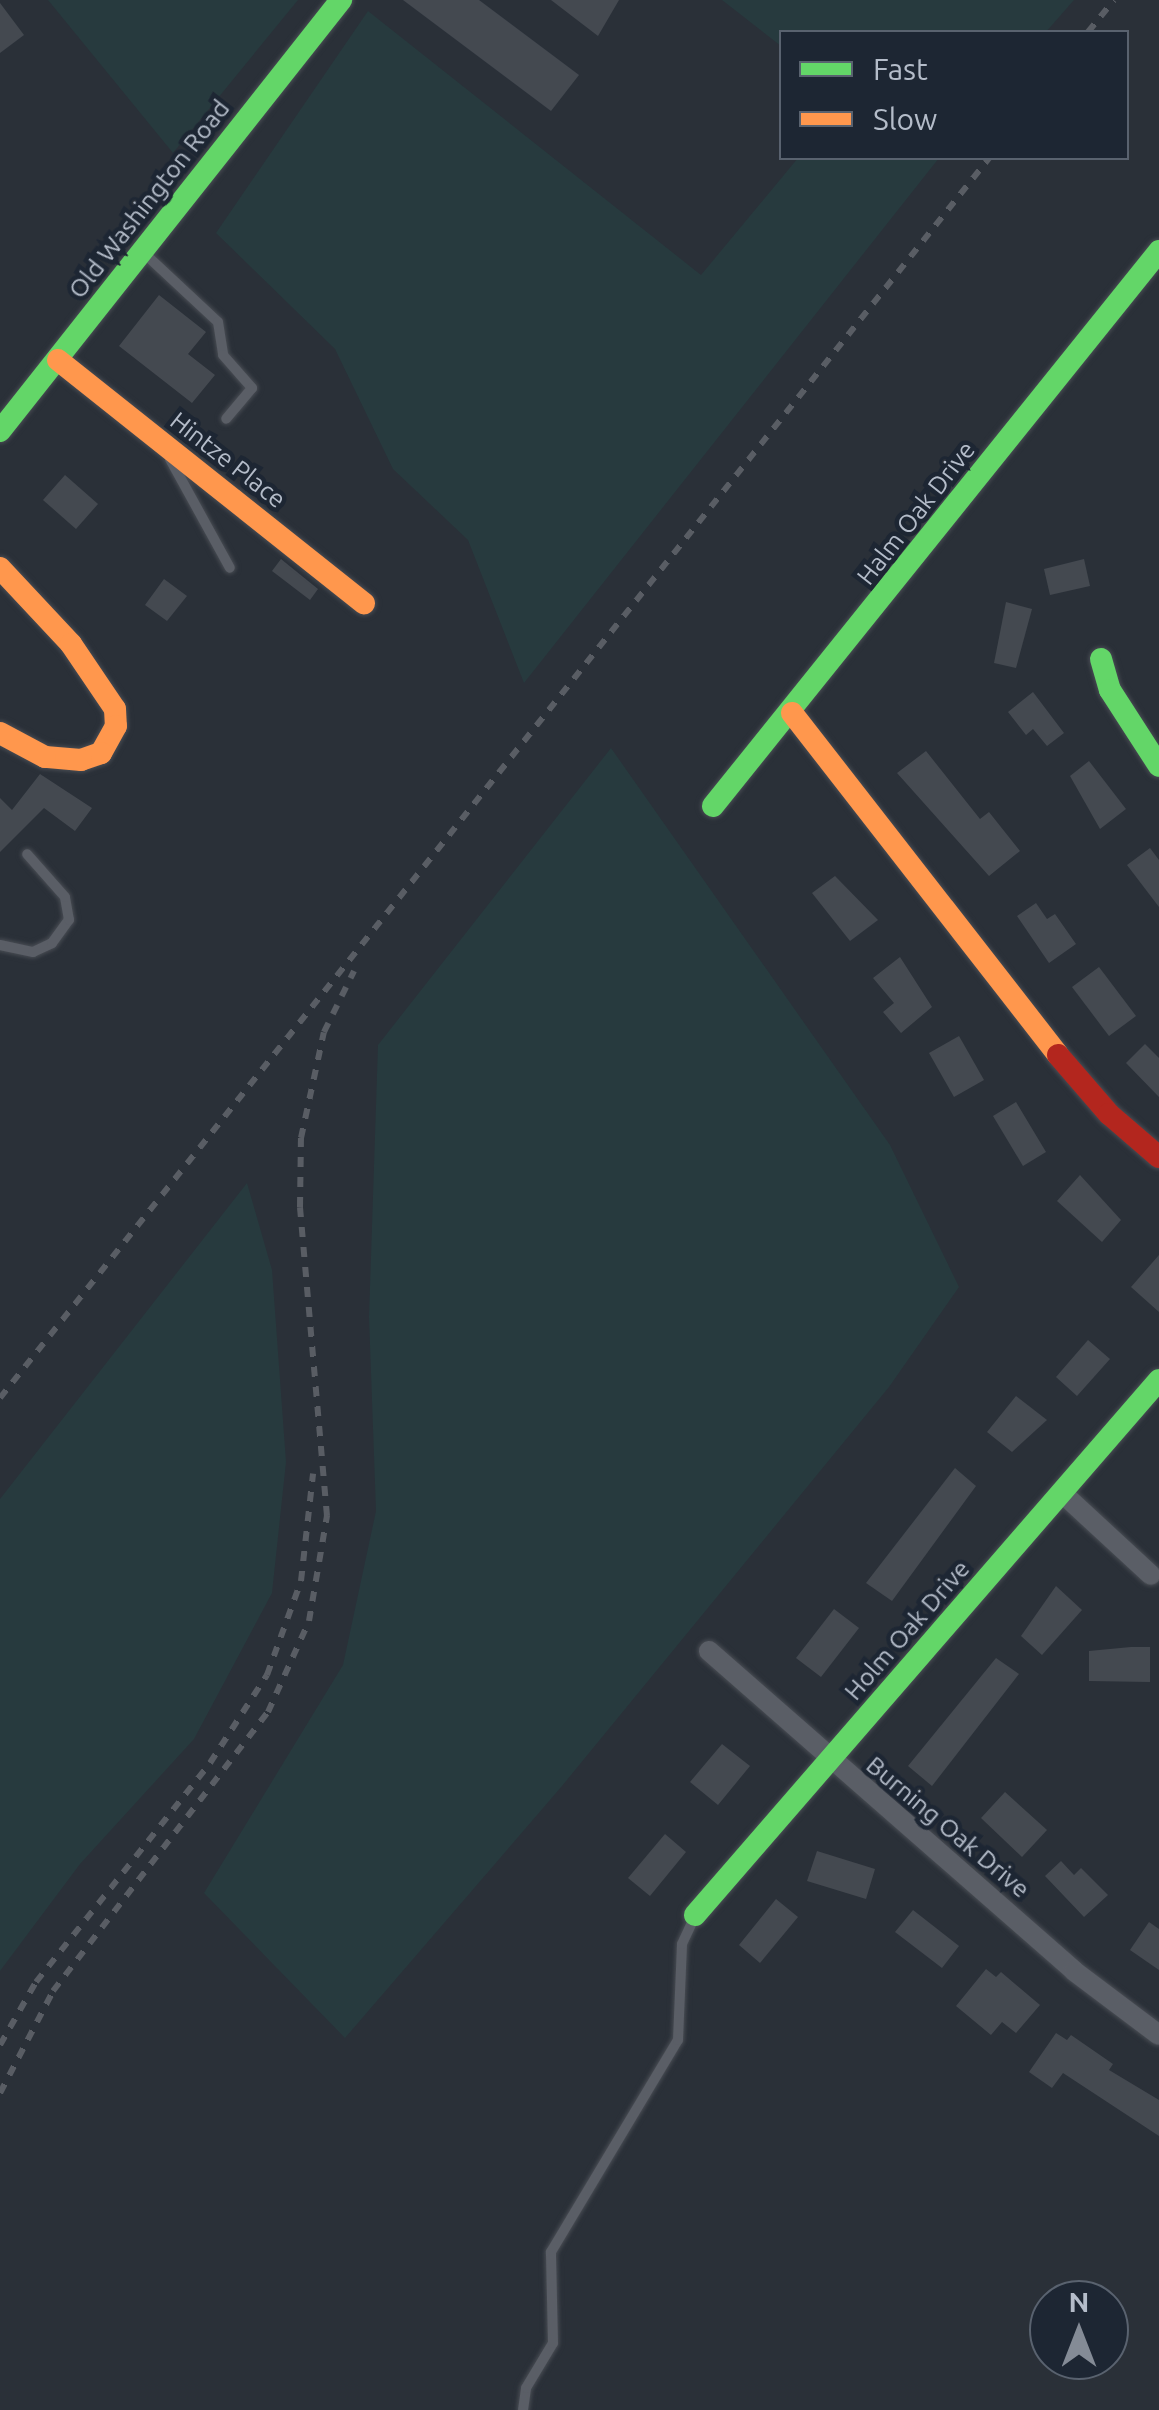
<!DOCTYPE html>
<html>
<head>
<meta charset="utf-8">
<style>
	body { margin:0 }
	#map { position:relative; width:1159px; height:2410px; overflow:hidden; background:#2a3038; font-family:Ubuntu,sans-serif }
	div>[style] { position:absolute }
	.green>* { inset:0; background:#273a3e }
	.building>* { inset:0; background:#444950 }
	.roads { filter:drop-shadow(0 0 2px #484c53) drop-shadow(0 0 2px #484c53) }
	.lane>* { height:10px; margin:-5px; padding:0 5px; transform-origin:5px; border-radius:5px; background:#5a5e66 }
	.street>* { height:20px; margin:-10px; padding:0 10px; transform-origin:10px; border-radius:10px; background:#5a5e66 }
	.fast>* { height:22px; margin:-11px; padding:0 11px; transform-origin:11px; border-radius:11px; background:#63d668 }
	.slow>* { height:22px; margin:-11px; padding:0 11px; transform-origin:11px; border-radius:11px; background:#ff974d }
	.jam>* { height:22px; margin:-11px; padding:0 11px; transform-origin:11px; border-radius:11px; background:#b3261e }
	.rail>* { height:6px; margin-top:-3px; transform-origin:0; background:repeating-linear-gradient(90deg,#595d64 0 10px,transparent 0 20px) }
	span { translate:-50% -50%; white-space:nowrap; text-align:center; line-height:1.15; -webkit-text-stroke:9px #1d2633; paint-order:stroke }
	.street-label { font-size:25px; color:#b4bcc9 }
	.legend { position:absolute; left:779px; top:30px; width:350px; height:130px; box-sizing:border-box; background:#1d2633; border:2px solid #59626f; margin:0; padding:12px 18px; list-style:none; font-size:30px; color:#b4bcc9 }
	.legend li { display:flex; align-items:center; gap:20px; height:50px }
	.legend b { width:50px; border:2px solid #59626f }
	.north { position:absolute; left:1029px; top:2280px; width:100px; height:100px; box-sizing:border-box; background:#1d2633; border:2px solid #59626f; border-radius:50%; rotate:0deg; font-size:28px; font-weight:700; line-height:40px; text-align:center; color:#b4bcc9 }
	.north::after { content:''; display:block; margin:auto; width:35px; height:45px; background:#848b96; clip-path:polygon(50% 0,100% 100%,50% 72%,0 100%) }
</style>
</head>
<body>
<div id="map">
	<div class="green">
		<div style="clip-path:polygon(48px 0,298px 0,173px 153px)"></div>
		<div style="clip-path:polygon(722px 0,1074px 0,1046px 32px,782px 32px,781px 46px)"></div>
		<div style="clip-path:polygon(368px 11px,701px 275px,798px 158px,939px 158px,524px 683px,468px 540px,393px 469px,335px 349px,216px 233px)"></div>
		<div style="clip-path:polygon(611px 748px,890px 1145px,959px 1287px,889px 1387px,562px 1786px,345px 2038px,204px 1893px,343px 1665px,376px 1511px,369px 1317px,378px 1045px)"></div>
		<div style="clip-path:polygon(247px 1183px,272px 1270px,286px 1462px,272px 1593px,194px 1739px,80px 1864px,0 1971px,0 1499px)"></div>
	</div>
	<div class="building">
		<div style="clip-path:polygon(403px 0,479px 0,579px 75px,551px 111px)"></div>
		<div style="clip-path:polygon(551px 0,619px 0,598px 36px)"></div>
		<div style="clip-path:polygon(0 3px,24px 35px,0 53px)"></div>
		<div style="clip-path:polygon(159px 295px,206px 332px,188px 354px,215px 375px,192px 403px,119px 346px)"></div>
		<div style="clip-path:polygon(65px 475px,98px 504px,76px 529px,43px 500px)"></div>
		<div style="clip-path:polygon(281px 559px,318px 589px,310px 600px,272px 571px)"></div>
		<div style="clip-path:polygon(1084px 559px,1090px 586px,1050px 595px,1044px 569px)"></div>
		<div style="clip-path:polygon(164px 579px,187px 596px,167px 621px,145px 605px)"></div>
		<div style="clip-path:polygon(1006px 602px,1032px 609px,1016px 668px,994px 663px)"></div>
		<div style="clip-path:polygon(1033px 692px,1064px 733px,1047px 746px,1033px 729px,1026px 735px,1008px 712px)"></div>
		<div style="clip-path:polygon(926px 751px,980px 819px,989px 812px,1020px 851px,989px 876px,897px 773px)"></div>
		<div style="clip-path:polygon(1089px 761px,1126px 809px,1100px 829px,1070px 776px)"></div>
		<div style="clip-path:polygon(40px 774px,92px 808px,75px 831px,44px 808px,0 852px,0 798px,12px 810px)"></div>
		<div style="clip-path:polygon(1150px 848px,1159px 860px,1159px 907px,1127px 865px)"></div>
		<div style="clip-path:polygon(835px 876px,878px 920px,850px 941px,812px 893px)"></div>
		<div style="clip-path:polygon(1036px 903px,1047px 919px,1055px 914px,1076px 944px,1049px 963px,1017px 916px)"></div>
		<div style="clip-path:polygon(900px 957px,932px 1007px,901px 1033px,883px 1012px,894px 1003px,873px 978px)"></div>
		<div style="clip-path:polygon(1099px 967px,1136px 1016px,1109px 1036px,1072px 987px)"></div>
		<div style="clip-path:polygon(959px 1036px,984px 1080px,954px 1097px,929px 1053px)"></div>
		<div style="clip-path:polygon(1145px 1044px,1159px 1058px,1159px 1097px,1126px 1063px)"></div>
		<div style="clip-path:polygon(1016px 1102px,1046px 1152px,1023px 1166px,993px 1116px)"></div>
		<div style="clip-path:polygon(1080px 1175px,1121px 1220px,1102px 1242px,1057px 1201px)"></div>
		<div style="clip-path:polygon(1159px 1255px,1159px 1312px,1131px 1287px)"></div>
		<div style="clip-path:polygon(1088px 1340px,1110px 1359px,1077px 1396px,1056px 1377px)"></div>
		<div style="clip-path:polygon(1016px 1396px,1047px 1420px,1012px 1452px,987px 1432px)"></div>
		<div style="clip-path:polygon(955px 1468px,976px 1486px,892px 1601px,866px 1583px)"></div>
		<div style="clip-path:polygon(1056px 1586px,1082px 1610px,1042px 1655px,1021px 1636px)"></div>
		<div style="clip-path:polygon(834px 1609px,859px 1628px,821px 1677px,796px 1658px)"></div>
		<div style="clip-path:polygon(1131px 1647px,1150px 1647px,1150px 1682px,1089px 1681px,1089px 1651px)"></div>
		<div style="clip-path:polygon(996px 1658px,1019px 1674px,932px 1786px,908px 1766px)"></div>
		<div style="clip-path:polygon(722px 1744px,750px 1766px,718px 1805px,690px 1782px)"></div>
		<div style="clip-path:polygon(1005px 1792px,1047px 1830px,1022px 1857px,981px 1818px)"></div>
		<div style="clip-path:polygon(665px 1834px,686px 1852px,650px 1896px,628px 1878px)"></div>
		<div style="clip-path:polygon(817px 1851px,875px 1869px,866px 1899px,807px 1881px)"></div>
		<div style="clip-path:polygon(1061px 1861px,1074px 1875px,1081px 1868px,1108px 1895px,1084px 1917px,1045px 1876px)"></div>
		<div style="clip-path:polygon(776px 1899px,798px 1917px,760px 1963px,739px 1945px)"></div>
		<div style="clip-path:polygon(913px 1910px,959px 1946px,942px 1968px,895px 1932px)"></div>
		<div style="clip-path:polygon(1149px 1922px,1159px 1929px,1159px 1970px,1130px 1950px)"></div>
		<div style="clip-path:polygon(986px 1969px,996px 1977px,1001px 1972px,1040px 2005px,1016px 2033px,1002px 2022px,991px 2035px,956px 2006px)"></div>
		<div style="clip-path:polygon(1056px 2033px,1067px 2040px,1071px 2035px,1113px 2064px,1109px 2070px,1159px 2100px,1159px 2136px,1063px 2073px,1052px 2088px,1029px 2072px)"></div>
	</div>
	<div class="roads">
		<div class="lane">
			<div style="left:144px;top:253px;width:101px;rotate:43deg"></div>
			<div style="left:218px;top:322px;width:33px;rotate:81deg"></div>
			<div style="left:223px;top:355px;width:44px;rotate:48.7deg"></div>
			<div style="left:252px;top:388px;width:40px;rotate:130deg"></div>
			<div style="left:170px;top:459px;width:124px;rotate:61.2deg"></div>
			<div style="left:0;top:945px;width:34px;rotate:12deg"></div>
			<div style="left:33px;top:952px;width:21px;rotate:-25deg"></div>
			<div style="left:52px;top:943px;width:29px;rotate:-54deg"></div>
			<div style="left:69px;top:920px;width:23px;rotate:-100deg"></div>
			<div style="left:65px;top:897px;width:57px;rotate:-131.5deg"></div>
			<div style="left:523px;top:2410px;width:22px;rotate:-82deg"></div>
			<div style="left:526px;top:2388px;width:52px;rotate:-59deg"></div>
			<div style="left:553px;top:2343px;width:91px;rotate:-91.3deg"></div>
			<div style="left:551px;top:2252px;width:247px;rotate:-59.1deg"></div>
			<div style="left:678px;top:2040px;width:96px;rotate:-87.6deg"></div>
			<div style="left:682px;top:1944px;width:31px;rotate:-65deg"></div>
		</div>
		<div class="street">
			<div style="left:1061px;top:1492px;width:122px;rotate:42.7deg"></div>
			<div style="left:709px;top:1651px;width:485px;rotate:41.2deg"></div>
			<div style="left:1074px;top:1971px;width:106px;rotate:37deg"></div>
		</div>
		<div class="fast">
			<div style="left:0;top:431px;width:550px;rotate:-51.65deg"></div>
			<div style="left:1101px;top:659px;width:32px;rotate:74deg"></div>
			<div style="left:1110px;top:690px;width:90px;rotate:57.2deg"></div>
			<div style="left:713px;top:806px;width:712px;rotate:-51.21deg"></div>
			<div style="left:695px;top:1915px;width:708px;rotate:-49.07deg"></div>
		</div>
		<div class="slow">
			<div style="left:58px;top:360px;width:391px;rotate:38.5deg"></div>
			<div style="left:0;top:568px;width:104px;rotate:46.9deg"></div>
			<div style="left:71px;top:644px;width:78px;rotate:55.9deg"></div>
			<div style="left:115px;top:709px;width:17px;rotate:87deg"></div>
			<div style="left:116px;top:726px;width:31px;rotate:119deg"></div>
			<div style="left:101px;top:753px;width:21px;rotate:161deg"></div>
			<div style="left:81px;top:760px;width:36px;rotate:-175deg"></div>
			<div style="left:45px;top:757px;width:51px;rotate:-151.9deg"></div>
			<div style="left:792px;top:713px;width:433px;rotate:52.1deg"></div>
		</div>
		<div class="jam">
			<div style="left:1058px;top:1055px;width:78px;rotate:49.2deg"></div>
			<div style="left:1109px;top:1114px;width:66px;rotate:40.7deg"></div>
		</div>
	</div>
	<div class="rail">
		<div style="left:1088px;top:32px;width:41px;rotate:-50.9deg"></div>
		<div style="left:0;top:1398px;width:1586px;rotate:-51.42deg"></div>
		<div style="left:0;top:2045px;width:73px;rotate:-60.3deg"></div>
		<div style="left:36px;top:1982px;width:280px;rotate:-51.5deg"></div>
		<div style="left:210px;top:1763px;width:105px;rotate:-57.1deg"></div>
		<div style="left:267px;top:1675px;width:100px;rotate:-70.1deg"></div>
		<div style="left:301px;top:1581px;width:108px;rotate:-83.6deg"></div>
		<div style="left:0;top:2093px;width:115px;rotate:-62.5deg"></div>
		<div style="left:53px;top:1991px;width:352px;rotate:-52.4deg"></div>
		<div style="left:268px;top:1712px;width:100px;rotate:-65.7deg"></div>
		<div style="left:309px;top:1621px;width:107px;rotate:-80.3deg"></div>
		<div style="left:327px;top:1516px;width:310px;rotate:-95deg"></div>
		<div style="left:300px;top:1207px;width:69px;rotate:-89.2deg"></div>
		<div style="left:301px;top:1138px;width:108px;rotate:-77.8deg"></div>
		<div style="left:324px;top:1032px;width:68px;rotate:-63.8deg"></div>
	</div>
	<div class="street-label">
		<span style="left:149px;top:199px;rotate:-52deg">Old Washington Road</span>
		<span style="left:228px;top:460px;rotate:38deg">Hintze Place</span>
		<span style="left:916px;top:513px;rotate:-52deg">Halm Oak Drive</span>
		<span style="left:907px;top:1630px;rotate:-49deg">Holm Oak Drive</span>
		<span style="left:948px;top:1827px;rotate:40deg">Burning Oak Drive</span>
	</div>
	<ul class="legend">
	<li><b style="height:12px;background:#63d668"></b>Fast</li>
	<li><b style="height:12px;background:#ff974d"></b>Slow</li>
	</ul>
	<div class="north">N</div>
</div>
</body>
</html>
